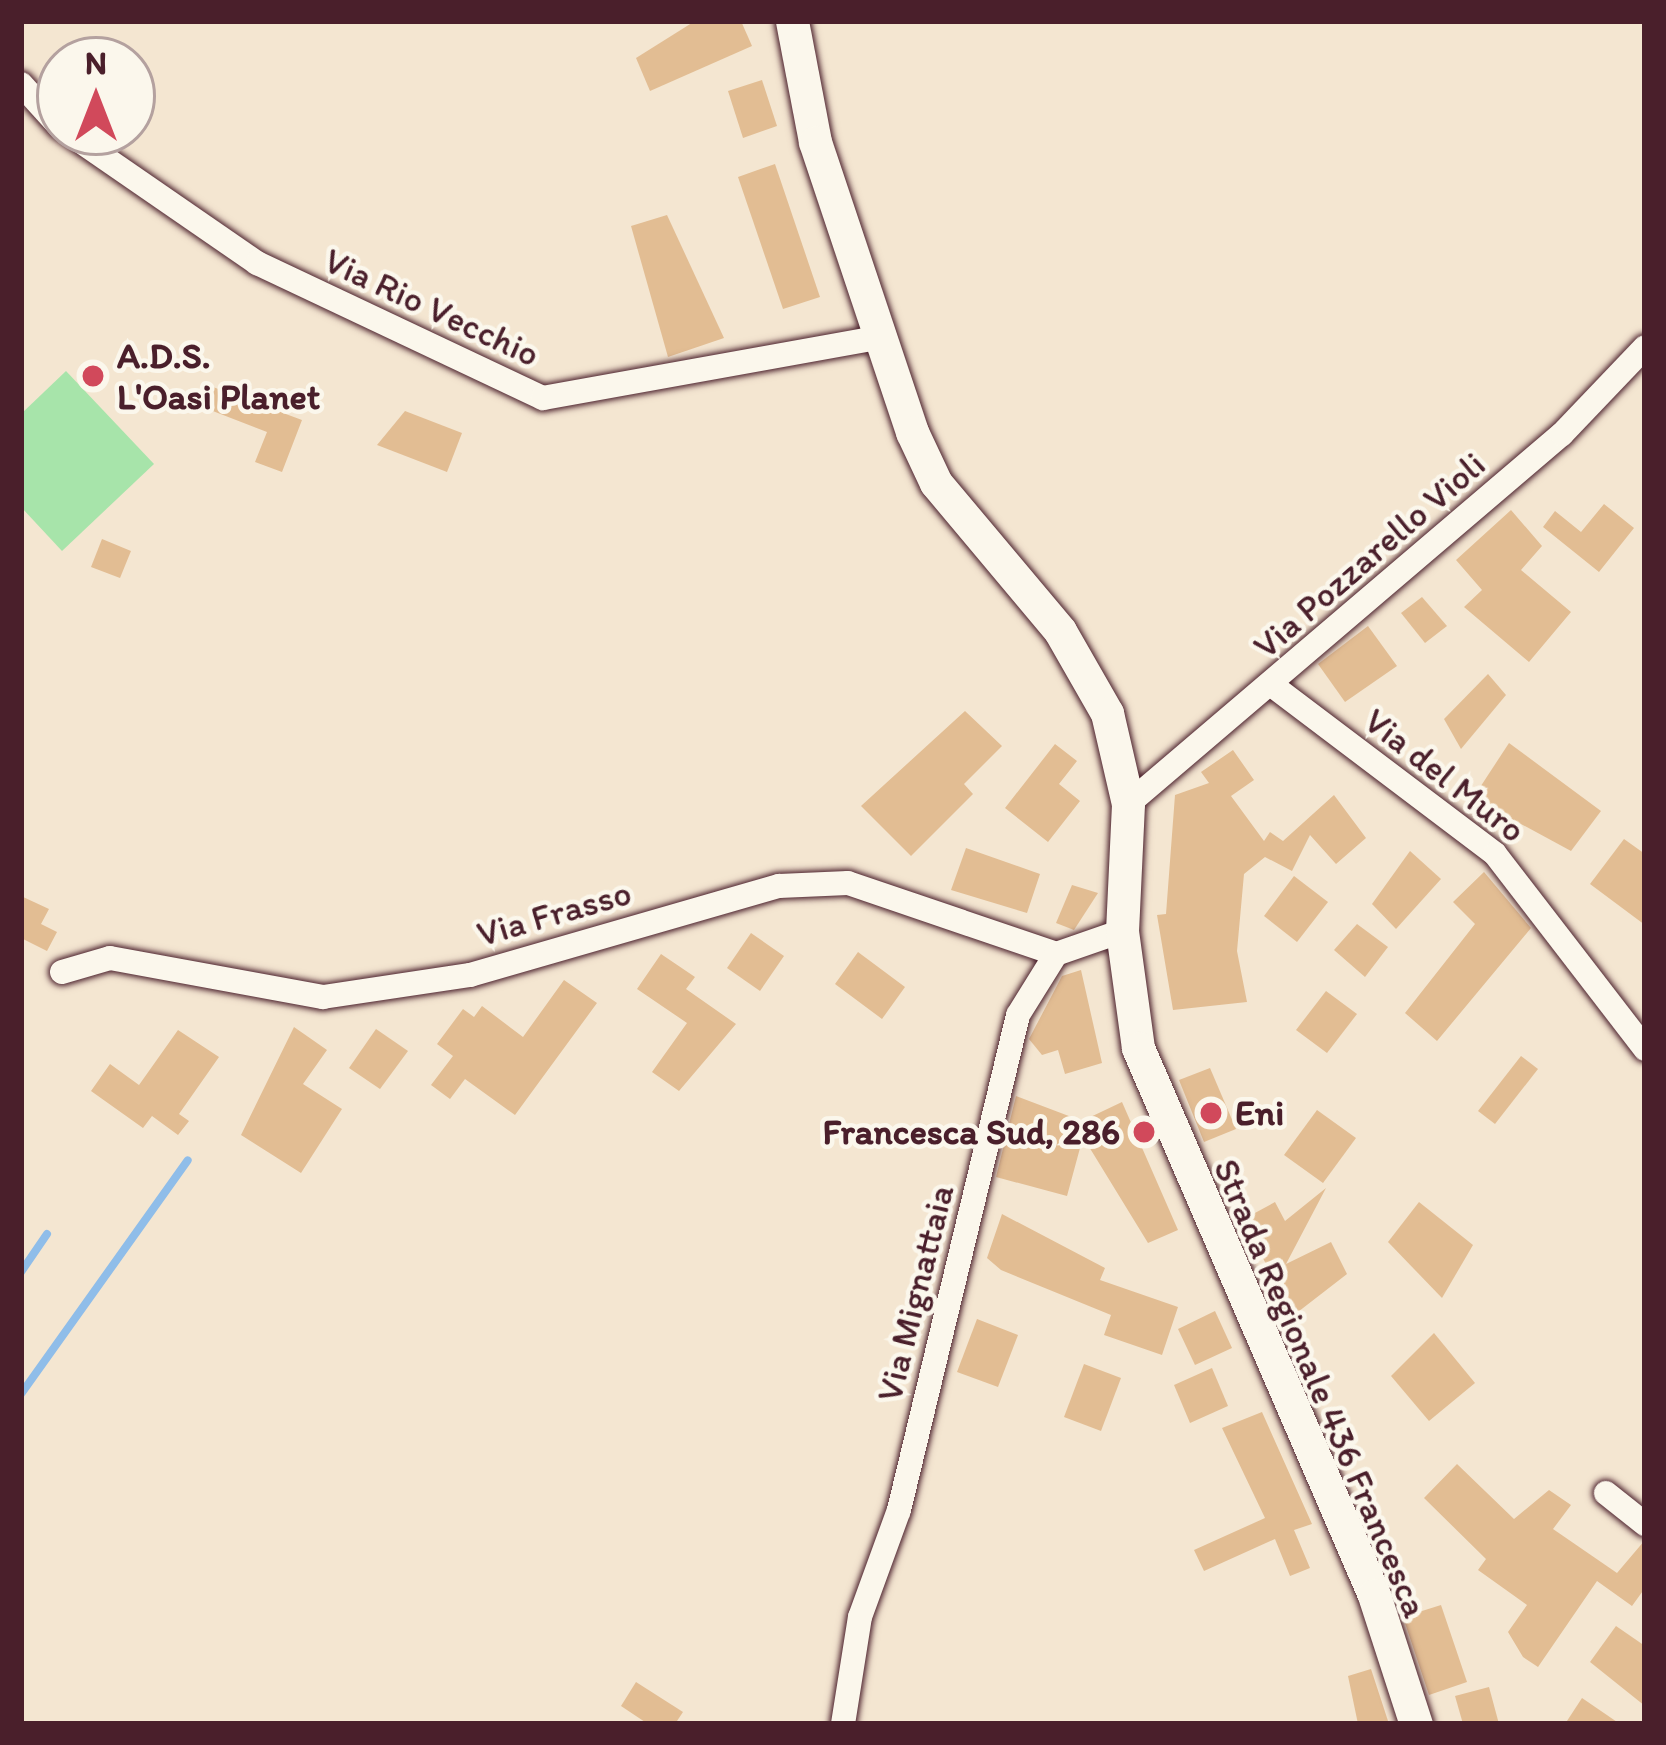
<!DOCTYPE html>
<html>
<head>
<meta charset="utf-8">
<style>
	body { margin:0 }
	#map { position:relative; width:1666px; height:1745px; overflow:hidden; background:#f4e6d1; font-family:Itim,sans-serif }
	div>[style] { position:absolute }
	.green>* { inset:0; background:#a7e4aa }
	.stream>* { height:8px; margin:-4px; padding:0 4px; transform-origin:4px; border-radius:4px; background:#8fbde9 }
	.building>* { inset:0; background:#e2bd93 }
	.roads { filter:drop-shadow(0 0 3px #4a1f2b) drop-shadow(0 0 3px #4a1f2b) }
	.street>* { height:24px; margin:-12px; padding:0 12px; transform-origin:12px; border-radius:12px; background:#fbf7ec }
	.secondary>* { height:33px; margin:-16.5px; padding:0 16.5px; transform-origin:16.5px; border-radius:16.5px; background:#fbf7ec }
	.dots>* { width:33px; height:33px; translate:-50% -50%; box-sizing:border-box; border:6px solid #fbf7ec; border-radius:50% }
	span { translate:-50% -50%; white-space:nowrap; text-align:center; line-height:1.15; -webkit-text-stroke:9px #fbf7ec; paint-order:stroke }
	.street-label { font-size:36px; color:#4a1f2b }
	.poi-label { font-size:36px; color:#4a1f2b; font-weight:700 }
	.left { translate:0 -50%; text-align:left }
	.right { translate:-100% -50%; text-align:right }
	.frame { position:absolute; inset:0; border:24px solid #4a1f2b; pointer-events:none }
	.north { position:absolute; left:36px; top:36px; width:120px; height:120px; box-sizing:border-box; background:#fbf7ec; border:3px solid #b4a19f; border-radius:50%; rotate:0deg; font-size:33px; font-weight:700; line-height:48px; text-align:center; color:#4a1f2b }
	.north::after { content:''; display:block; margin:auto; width:42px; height:54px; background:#d1495b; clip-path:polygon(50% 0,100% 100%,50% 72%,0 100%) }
</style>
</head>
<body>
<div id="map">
	<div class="green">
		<div style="clip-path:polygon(66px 371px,154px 464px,62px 551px,21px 507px,21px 414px)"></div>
	</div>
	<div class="stream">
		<div style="left:21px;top:1272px;width:46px;rotate:-55.6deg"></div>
		<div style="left:21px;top:1394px;width:287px;rotate:-54.5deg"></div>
	</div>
	<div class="building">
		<div style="clip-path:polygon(695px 21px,741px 21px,752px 46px,650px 91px,636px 58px)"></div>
		<div style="clip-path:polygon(762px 80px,777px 126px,743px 138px,728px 91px)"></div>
		<div style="clip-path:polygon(775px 164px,820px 297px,783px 309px,738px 177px)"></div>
		<div style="clip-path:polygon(667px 215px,724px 338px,668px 357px,631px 226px)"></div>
		<div style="clip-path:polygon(213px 387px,302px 420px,282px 472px,255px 462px,267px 432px,205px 408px)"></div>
		<div style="clip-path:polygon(405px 411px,462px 433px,447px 472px,377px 445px)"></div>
		<div style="clip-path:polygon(1604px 504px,1634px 528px,1599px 572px,1543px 527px,1555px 511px,1581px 532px)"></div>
		<div style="clip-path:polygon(1511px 510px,1542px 546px,1521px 570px,1571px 612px,1529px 662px,1464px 607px,1482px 590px,1456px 560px)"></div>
		<div style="clip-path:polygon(102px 539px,131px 551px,120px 578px,91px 567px)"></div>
		<div style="clip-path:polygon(1422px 597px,1447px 626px,1425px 643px,1401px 613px)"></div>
		<div style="clip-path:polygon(1368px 626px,1397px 666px,1345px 702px,1318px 664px)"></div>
		<div style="clip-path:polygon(1488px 674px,1506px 695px,1461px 749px,1444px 719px)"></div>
		<div style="clip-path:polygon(965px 711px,1002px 746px,964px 784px,973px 794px,911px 856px,861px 806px)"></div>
		<div style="clip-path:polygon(1509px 743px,1601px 811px,1571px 851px,1473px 798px)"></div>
		<div style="clip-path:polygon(1055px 744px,1077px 761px,1059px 784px,1080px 801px,1048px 842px,1005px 808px)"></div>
		<div style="clip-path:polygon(1233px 750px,1254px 780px,1231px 796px,1264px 841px,1270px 832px,1283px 841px,1334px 795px,1366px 838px,1336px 864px,1310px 835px,1292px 871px,1265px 857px,1244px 874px,1237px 951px,1247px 1002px,1173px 1010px,1157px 915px,1166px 914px,1175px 795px,1209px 783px,1201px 772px)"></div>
		<div style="clip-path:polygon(1624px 839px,1645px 854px,1645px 925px,1590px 884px)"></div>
		<div style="clip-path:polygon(966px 848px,1040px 874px,1027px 913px,951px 890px)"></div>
		<div style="clip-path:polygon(1410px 851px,1441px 879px,1396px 929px,1372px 904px)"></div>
		<div style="clip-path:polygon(1484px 872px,1531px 928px,1437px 1041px,1405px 1013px,1475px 924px,1453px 902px)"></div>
		<div style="clip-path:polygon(1294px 876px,1328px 902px,1297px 942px,1264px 916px)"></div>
		<div style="clip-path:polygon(1072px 885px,1098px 893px,1074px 930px,1056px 923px)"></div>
		<div style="clip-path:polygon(21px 896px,49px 909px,41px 924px,57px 932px,47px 951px,21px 938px)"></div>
		<div style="clip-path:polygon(1357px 924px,1388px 947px,1365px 977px,1334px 950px)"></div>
		<div style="clip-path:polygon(751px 933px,784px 956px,760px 991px,727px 968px)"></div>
		<div style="clip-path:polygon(858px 952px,905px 987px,882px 1019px,835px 984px)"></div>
		<div style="clip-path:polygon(661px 954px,695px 977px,686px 989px,736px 1024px,679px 1091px,652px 1072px,687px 1023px,637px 989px)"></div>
		<div style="clip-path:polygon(1081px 970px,1102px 1063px,1065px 1074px,1058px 1050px,1042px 1055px,1029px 1039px,1062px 976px)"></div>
		<div style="clip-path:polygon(564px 980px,597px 1003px,515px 1115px,465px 1079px,450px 1099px,431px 1085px,453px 1056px,437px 1044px,463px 1009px,474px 1017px,482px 1006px,523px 1037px)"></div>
		<div style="clip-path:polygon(1326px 991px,1357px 1014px,1327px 1053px,1296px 1030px)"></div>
		<div style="clip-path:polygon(294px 1027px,327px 1050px,303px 1084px,342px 1109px,301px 1173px,241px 1135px)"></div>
		<div style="clip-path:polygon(376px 1029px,408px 1051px,380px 1089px,349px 1068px)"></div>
		<div style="clip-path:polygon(178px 1030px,219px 1057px,179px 1114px,189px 1121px,178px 1135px,152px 1116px,143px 1128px,91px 1091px,110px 1064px,139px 1085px)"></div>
		<div style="clip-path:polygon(1521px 1056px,1538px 1069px,1495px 1124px,1478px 1111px)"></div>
		<div style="clip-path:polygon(1210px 1068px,1236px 1129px,1204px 1142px,1179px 1080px)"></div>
		<div style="clip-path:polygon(1016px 1096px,1082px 1121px,1122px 1102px,1178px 1230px,1148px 1243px,1083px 1137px,1067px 1196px,996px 1177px)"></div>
		<div style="clip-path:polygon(1317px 1110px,1356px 1138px,1323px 1183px,1284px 1155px)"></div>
		<div style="clip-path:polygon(1326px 1188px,1286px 1264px,1331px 1242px,1347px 1274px,1294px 1315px,1242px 1220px,1275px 1202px,1285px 1221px)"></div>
		<div style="clip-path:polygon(1419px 1202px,1473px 1245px,1442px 1298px,1388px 1242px)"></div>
		<div style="clip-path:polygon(1002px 1214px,1105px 1268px,1100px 1280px,1178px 1307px,1162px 1355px,1104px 1335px,1111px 1315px,1001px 1270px,987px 1258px)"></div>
		<div style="clip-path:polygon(1215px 1311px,1232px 1348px,1195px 1365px,1178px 1329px)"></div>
		<div style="clip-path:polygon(977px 1319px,1018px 1335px,998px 1387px,957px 1372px)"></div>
		<div style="clip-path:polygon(1434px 1333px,1475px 1383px,1429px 1421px,1391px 1376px)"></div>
		<div style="clip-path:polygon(1084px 1364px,1121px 1378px,1101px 1431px,1064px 1417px)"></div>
		<div style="clip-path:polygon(1212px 1368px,1228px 1406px,1190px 1423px,1174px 1385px)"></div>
		<div style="clip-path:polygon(1262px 1412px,1312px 1524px,1294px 1530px,1310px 1568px,1290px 1576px,1275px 1539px,1204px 1571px,1194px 1550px,1265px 1518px,1222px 1428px)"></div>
		<div style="clip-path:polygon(1457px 1464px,1514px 1519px,1549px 1490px,1571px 1505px,1553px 1529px,1617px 1573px,1645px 1540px,1645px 1588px,1632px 1606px,1597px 1581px,1538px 1667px,1523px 1657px,1508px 1632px,1527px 1605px,1478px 1570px,1486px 1559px,1424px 1498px)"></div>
		<div style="clip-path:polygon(1441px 1605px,1467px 1682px,1429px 1695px,1403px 1617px)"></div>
		<div style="clip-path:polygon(1616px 1626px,1645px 1646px,1645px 1706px,1590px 1662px)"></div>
		<div style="clip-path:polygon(1371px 1669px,1389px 1724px,1358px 1724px,1348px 1676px)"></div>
		<div style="clip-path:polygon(636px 1682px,683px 1712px,675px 1724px,648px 1724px,621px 1706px)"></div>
		<div style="clip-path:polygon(1489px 1687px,1499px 1724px,1463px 1724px,1455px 1696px)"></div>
		<div style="clip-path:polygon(1582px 1698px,1620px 1724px,1565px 1724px)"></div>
	</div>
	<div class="roads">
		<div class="street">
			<div style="left:21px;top:84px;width:58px;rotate:47.8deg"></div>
			<div style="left:67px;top:132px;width:231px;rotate:34.6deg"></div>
			<div style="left:257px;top:263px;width:316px;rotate:25.3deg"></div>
			<div style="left:543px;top:398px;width:339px;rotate:-10.2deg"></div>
			<div style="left:1273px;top:686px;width:278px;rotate:37.1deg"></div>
			<div style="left:1495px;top:854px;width:246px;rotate:52.4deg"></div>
			<div style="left:1128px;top:804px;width:570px;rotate:-40.45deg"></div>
			<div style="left:1562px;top:434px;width:120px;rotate:-46.3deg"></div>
			<div style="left:62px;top:972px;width:50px;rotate:-16.3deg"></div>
			<div style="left:110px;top:958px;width:217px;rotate:10.4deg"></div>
			<div style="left:323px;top:997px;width:149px;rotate:-8.5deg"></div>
			<div style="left:470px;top:975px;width:322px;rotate:-16.1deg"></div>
			<div style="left:779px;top:886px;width:69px;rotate:-2.5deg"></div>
			<div style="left:848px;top:883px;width:220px;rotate:18.8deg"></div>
			<div style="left:1606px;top:1493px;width:50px;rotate:38.5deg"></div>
			<div style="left:843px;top:1724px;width:108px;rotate:-81deg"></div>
			<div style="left:860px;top:1617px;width:114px;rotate:-70deg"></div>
			<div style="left:899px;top:1510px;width:509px;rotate:-76.48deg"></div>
			<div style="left:1018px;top:1015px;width:72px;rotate:-58.1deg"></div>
			<div style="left:1056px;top:954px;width:70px;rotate:-19.2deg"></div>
		</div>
		<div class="secondary">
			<div style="left:792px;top:21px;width:123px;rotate:79.2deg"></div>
			<div style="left:815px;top:142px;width:306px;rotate:71.5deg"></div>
			<div style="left:912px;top:432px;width:56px;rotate:64.8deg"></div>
			<div style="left:936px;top:483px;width:193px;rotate:50deg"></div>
			<div style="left:1060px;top:631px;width:95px;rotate:60.2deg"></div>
			<div style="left:1107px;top:713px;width:93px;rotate:77deg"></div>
			<div style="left:1128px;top:804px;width:127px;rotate:92.7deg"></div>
			<div style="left:1122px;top:931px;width:118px;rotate:82.2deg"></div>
			<div style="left:1138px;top:1048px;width:596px;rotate:66.66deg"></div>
			<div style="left:1374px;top:1595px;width:136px;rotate:72deg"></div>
		</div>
	</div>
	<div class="dots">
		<div style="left:93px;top:376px;background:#d1495b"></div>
		<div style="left:1211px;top:1113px;background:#d1495b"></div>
		<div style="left:1144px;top:1132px;background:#d1495b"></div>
	</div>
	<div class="street-label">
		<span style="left:432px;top:307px;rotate:25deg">Via Rio Vecchio</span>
		<span style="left:1369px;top:555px;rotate:-41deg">Via Pozzarello Violi</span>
		<span style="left:1445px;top:775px;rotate:38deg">Via del Muro</span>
		<span style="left:554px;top:913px;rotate:-16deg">Via Frasso</span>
		<span style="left:915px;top:1293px;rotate:-76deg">Via Mignattaia</span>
		<span style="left:1321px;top:1388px;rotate:67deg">Strada Regionale 436 Francesca</span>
	</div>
	<div class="poi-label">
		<span class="left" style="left:117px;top:376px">A.D.S.<br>L'Oasi Planet</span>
		<span class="left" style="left:1235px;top:1113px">Eni</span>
		<span class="right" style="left:1120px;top:1132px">Francesca Sud, 286</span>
	</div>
	<div class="frame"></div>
	<div class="north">N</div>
</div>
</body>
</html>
